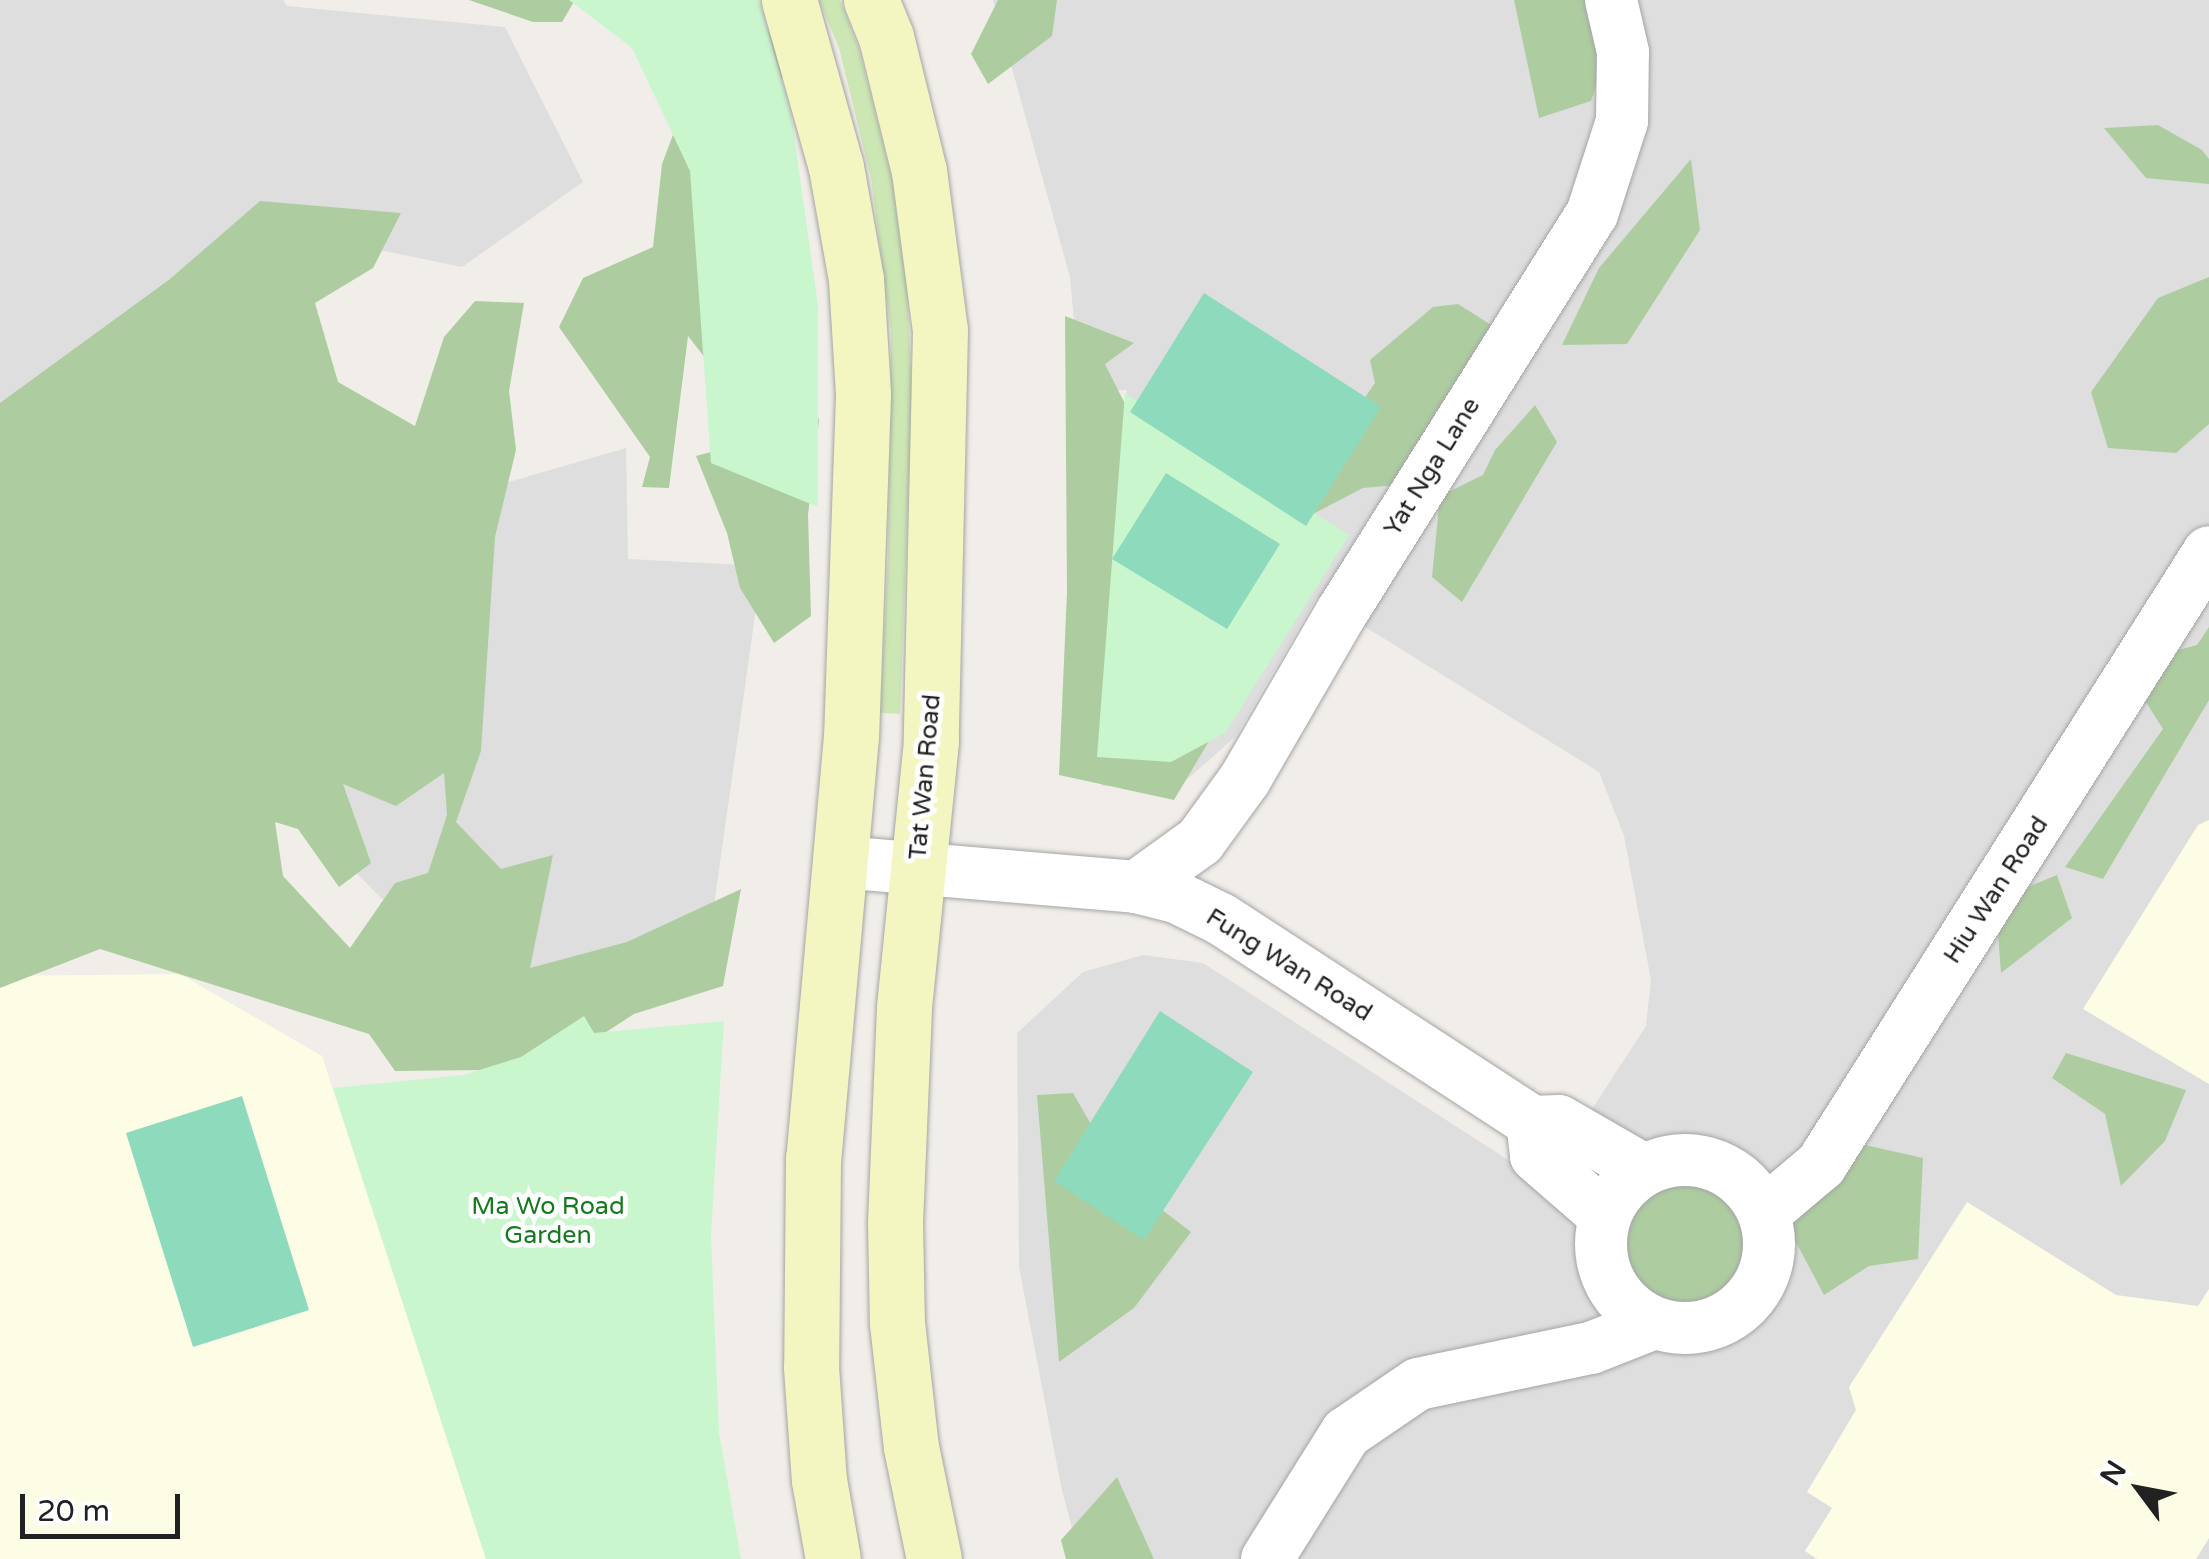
<!DOCTYPE html>
<html>
<head>
<meta charset="utf-8">
<style>
	body { margin:0 }
	#map { position:relative; width:2209px; height:1559px; overflow:hidden; background:#f1eee9; font-family:"Varela Round",sans-serif }
	div>[style] { position:absolute }
	.residential>* { inset:0; background:#dfdede }
	.education>* { inset:0; background:#fdfde5 }
	.grass>* { inset:0; background:#cce7b3 }
	.forest>* { inset:0; background:#adcda0 }
	.round { border-radius:50% }
	.park>* { inset:0; background:#caf6ce }
	.pitch>* { inset:0; background:#8ddabd }
	.roads { filter:drop-shadow(0 0 2px #a5a5a5) drop-shadow(0 0 2px #a5a5a5) }
	.minor>* { height:52px; margin:-26px; padding:0 26px; transform-origin:26px; border-radius:26px; background:#fff }
	.minor>.ring { margin:-26px; padding:0; box-sizing:content-box; background:none; border:52px solid #fff; border-radius:50% }
	.secondary>* { height:55px; margin:-27.5px; padding:0 27.5px; transform-origin:27.5px; border-radius:27.5px; background:#f3f6c1 }
	span { translate:-50% -50%; white-space:nowrap; text-align:center; line-height:1.15; -webkit-text-stroke:10px #fff; paint-order:stroke }
	.street-label { font-size:25px; color:#212121 }
	.park-label { font-size:25px; color:#147a1d }
	.north { position:absolute; left:2089px; top:1439px; width:100px; height:100px; -webkit-text-stroke:8px #fff; paint-order:stroke; rotate:302deg; font-size:28px; font-weight:700; line-height:40px; text-align:center; color:#212121 }
	.north::after { content:''; display:block; margin:auto; width:35px; height:45px; background:#212121; clip-path:polygon(50% 0,100% 100%,50% 72%,0 100%) }
	.scale { position:absolute; left:20px; top:1494px; width:160px; height:45px; box-sizing:border-box; border:5px solid #212121; border-top:0; padding-left:12px; font-size:30px; line-height:35px; white-space:nowrap; color:#212121; -webkit-text-stroke:8px #fff; paint-order:stroke }
</style>
</head>
<body>
<div id="map">
	<div class="residential">
		<div style="clip-path:polygon(0 0,283px 0,287px 6px,505px 27px,583px 182px,462px 267px,277px 229px,0 436px)"></div>
		<div style="clip-path:polygon(993px 0,2209px 0,2209px 1559px,1080px 1559px,1061px 1486px,1019px 1267px,1017px 1033px,1083px 972px,1143px 955px,1203px 963px,1544px 1183px,1646px 1026px,1651px 980px,1624px 836px,1599px 772px,1317px 597px,1235px 737px,1183px 783px,1101px 786px,1113px 725px,1127px 390px,1080px 392px,1070px 277px)"></div>
		<div style="clip-path:polygon(626px 448px,628px 559px,762px 566px,705px 969px,523px 979px,381px 898px,309px 825px,433px 504px)"></div>
	</div>
	<div class="education">
		<div style="clip-path:polygon(2209px 820px,2209px 1084px,2083px 1009px,2198px 825px)"></div>
		<div style="clip-path:polygon(180px 974px,322px 1056px,486px 1559px,0 1559px,0 976px)"></div>
		<div style="clip-path:polygon(1967px 1202px,2116px 1295px,2198px 1306px,2209px 1289px,2209px 1538px,2196px 1559px,1817px 1559px,1805px 1551px,1832px 1508px,1807px 1492px,1856px 1410px,1849px 1387px)"></div>
	</div>
	<div class="grass">
		<div style="clip-path:polygon(819px 0,840px 0,859px 49px,892px 179px,907px 289px,912px 395px,900px 714px,880px 713px,888px 560px,891px 332px,871px 178px,839px 48px)"></div>
	</div>
	<div class="forest">
		<div style="clip-path:polygon(469px 0,575px 0,562px 22px,533px 22px)"></div>
		<div style="clip-path:polygon(754px 0,789px 77px,763px 83px,745px 409px,688px 336px,669px 488px,642px 487px,650px 457px,559px 327px,583px 278px,653px 247px,662px 164px,688px 95px)"></div>
		<div style="clip-path:polygon(998px 0,1057px 0,1052px 36px,988px 84px,971px 54px)"></div>
		<div style="clip-path:polygon(1514px 0,1624px 0,1591px 101px,1539px 118px)"></div>
		<div style="clip-path:polygon(2158px 125px,2202px 150px,2209px 159px,2209px 184px,2146px 178px,2104px 128px)"></div>
		<div style="clip-path:polygon(1691px 159px,1700px 230px,1627px 344px,1562px 345px,1599px 268px)"></div>
		<div style="clip-path:polygon(evenodd,260px 201px,401px 213px,373px 268px,315px 303px,338px 382px,415px 426px,444px 337px,475px 301px,524px 303px,509px 391px,516px 450px,495px 537px,481px 751px,456px 822px,501px 869px,553px 855px,530px 968px,627px 942px,741px 889px,723px 986px,634px 1014px,580px 1049px,481px 1070px,395px 1071px,369px 1034px,100px 949px,0 988px,0 403px,170px 279px,260px 201px,444px 773px,447px 815px,428px 873px,395px 883px,350px 948px,283px 876px,275px 822px,298px 829px,339px 887px,371px 863px,343px 784px,396px 806px,444px 773px)"></div>
		<div style="clip-path:polygon(2209px 277px,2209px 424px,2176px 453px,2108px 448px,2091px 392px,2158px 298px)"></div>
		<div style="clip-path:polygon(1458px 304px,1504px 333px,1453px 480px,1363px 488px,1286px 528px,1334px 441px,1375px 383px,1370px 360px,1433px 307px)"></div>
		<div style="clip-path:polygon(1065px 316px,1134px 343px,1105px 364px,1152px 458px,1287px 610px,1174px 800px,1059px 775px,1067px 592px)"></div>
		<div style="clip-path:polygon(804px 378px,819px 420px,808px 515px,811px 616px,774px 643px,740px 588px,727px 533px,696px 456px,745px 443px)"></div>
		<div style="clip-path:polygon(1535px 405px,1557px 442px,1462px 602px,1432px 577px,1440px 496px,1483px 475px,1495px 450px)"></div>
		<div style="clip-path:polygon(2209px 627px,2209px 700px,2103px 879px,2065px 867px,2163px 729px,2144px 699px,2167px 653px,2197px 645px)"></div>
		<div style="clip-path:polygon(2057px 875px,2072px 918px,2001px 973px,1997px 920px,2030px 886px)"></div>
		<div style="clip-path:polygon(2066px 1053px,2186px 1090px,2165px 1141px,2121px 1186px,2105px 1114px,2052px 1078px)"></div>
		<div style="clip-path:polygon(1073px 1093px,1123px 1180px,1191px 1232px,1134px 1308px,1059px 1362px,1037px 1095px)"></div>
		<div style="clip-path:polygon(1865px 1145px,1923px 1158px,1918px 1259px,1869px 1266px,1824px 1295px,1782px 1216px)"></div>
		<div class="round" style="left:1622px;top:1178px;width:134px;height:134px"></div>
		<div style="clip-path:polygon(1117px 1477px,1154px 1559px,1066px 1559px,1061px 1540px)"></div>
	</div>
	<div class="park">
		<div style="clip-path:polygon(569px 0,759px 0,791px 113px,818px 306px,818px 507px,711px 463px,690px 171px,632px 48px)"></div>
		<div style="clip-path:polygon(1125px 393px,1349px 535px,1225px 733px,1171px 762px,1097px 757px)"></div>
		<div style="clip-path:polygon(584px 1016px,594px 1033px,724px 1021px,711px 1235px,719px 1432px,741px 1559px,486px 1559px,333px 1088px,463px 1075px,521px 1057px)"></div>
	</div>
	<div class="pitch">
		<div style="clip-path:polygon(1204px 293px,1381px 407px,1306px 526px,1130px 412px)"></div>
		<div style="clip-path:polygon(1166px 473px,1280px 544px,1227px 629px,1112px 559px)"></div>
		<div style="clip-path:polygon(1160px 1011px,1253px 1072px,1144px 1240px,1054px 1181px)"></div>
		<div style="clip-path:polygon(242px 1096px,309px 1310px,193px 1347px,126px 1133px)"></div>
	</div>
	<div class="roads">
		<div class="minor">
			<div style="left:840px;top:862px;width:297px;rotate:4.8deg"></div>
			<div style="left:1136px;top:887px;width:41px;rotate:14deg"></div>
			<div style="left:1176px;top:897px;width:50px;rotate:26.1deg"></div>
			<div style="left:1221px;top:919px;width:371px;rotate:33.1deg"></div>
			<div style="left:1532px;top:1122px;width:27px;rotate:-2deg"></div>
			<div style="left:1559px;top:1121px;width:98px;rotate:30deg"></div>
			<div style="left:1136px;top:887px;width:79px;rotate:-35.7deg"></div>
			<div style="left:1200px;top:841px;width:77px;rotate:-54deg"></div>
			<div style="left:1245px;top:779px;width:193px;rotate:-59.9deg"></div>
			<div style="left:1342px;top:612px;width:470px;rotate:-57.9deg"></div>
			<div style="left:1592px;top:214px;width:98px;rotate:-72.1deg"></div>
			<div style="left:1622px;top:121px;width:69px;rotate:-89.2deg"></div>
			<div style="left:1623px;top:52px;width:53px;rotate:-103deg"></div>
			<div style="left:1532px;top:1122px;width:34px;rotate:83deg"></div>
			<div style="left:1536px;top:1156px;width:91px;rotate:41deg"></div>
			<div class="ring" style="left:1601px;top:1160px;width:116px;height:116px"></div>
			<div style="left:1764px;top:1213px;width:75px;rotate:-40.1deg"></div>
			<div style="left:1821px;top:1165px;width:725px;rotate:-57.67deg"></div>
			<div style="left:1267px;top:1559px;width:149px;rotate:-57.9deg"></div>
			<div style="left:1346px;top:1433px;width:87px;rotate:-34.2deg"></div>
			<div style="left:1418px;top:1384px;width:177px;rotate:-11.8deg"></div>
			<div style="left:1591px;top:1348px;width:68px;rotate:-21.6deg"></div>
		</div>
		<div class="secondary">
			<div style="left:789px;top:0;width:173px;rotate:74.3deg"></div>
			<div style="left:836px;top:167px;width:114px;rotate:79.9deg"></div>
			<div style="left:856px;top:279px;width:116px;rotate:86.5deg"></div>
			<div style="left:863px;top:395px;width:341px;rotate:92deg"></div>
			<div style="left:851px;top:736px;width:424px;rotate:95.1deg"></div>
			<div style="left:813px;top:1158px;width:209px;rotate:90.5deg"></div>
			<div style="left:811px;top:1367px;width:113px;rotate:86deg"></div>
			<div style="left:819px;top:1480px;width:80px;rotate:80deg"></div>
			<div style="left:871px;top:0;width:40px;rotate:68deg"></div>
			<div style="left:886px;top:37px;width:138px;rotate:76.2deg"></div>
			<div style="left:919px;top:171px;width:160px;rotate:82.5deg"></div>
			<div style="left:940px;top:330px;width:411px;rotate:91.3deg"></div>
			<div style="left:931px;top:741px;width:268px;rotate:95.8deg"></div>
			<div style="left:904px;top:1008px;width:214px;rotate:92.4deg"></div>
			<div style="left:895px;top:1222px;width:101px;rotate:88.9deg"></div>
			<div style="left:897px;top:1323px;width:125px;rotate:83.6deg"></div>
			<div style="left:911px;top:1447px;width:114px;rotate:78.4deg"></div>
		</div>
	</div>
	<div class="street-label">
		<span style="left:1432px;top:467px;rotate:-58deg">Yat Nga Lane</span>
		<span style="left:925px;top:777px;rotate:-85deg">Tat Wan Road</span>
		<span style="left:1996px;top:890px;rotate:-57deg">Hiu Wan Road</span>
		<span style="left:1289px;top:965px;rotate:32deg">Fung Wan Road</span>
	</div>
	<div class="park-label">
		<span style="left:548px;top:1221px">Ma Wo Road<br>Garden</span>
	</div>
	<div class="north">N</div>
	<div class="scale">20 m</div>
</div>
</body>
</html>
